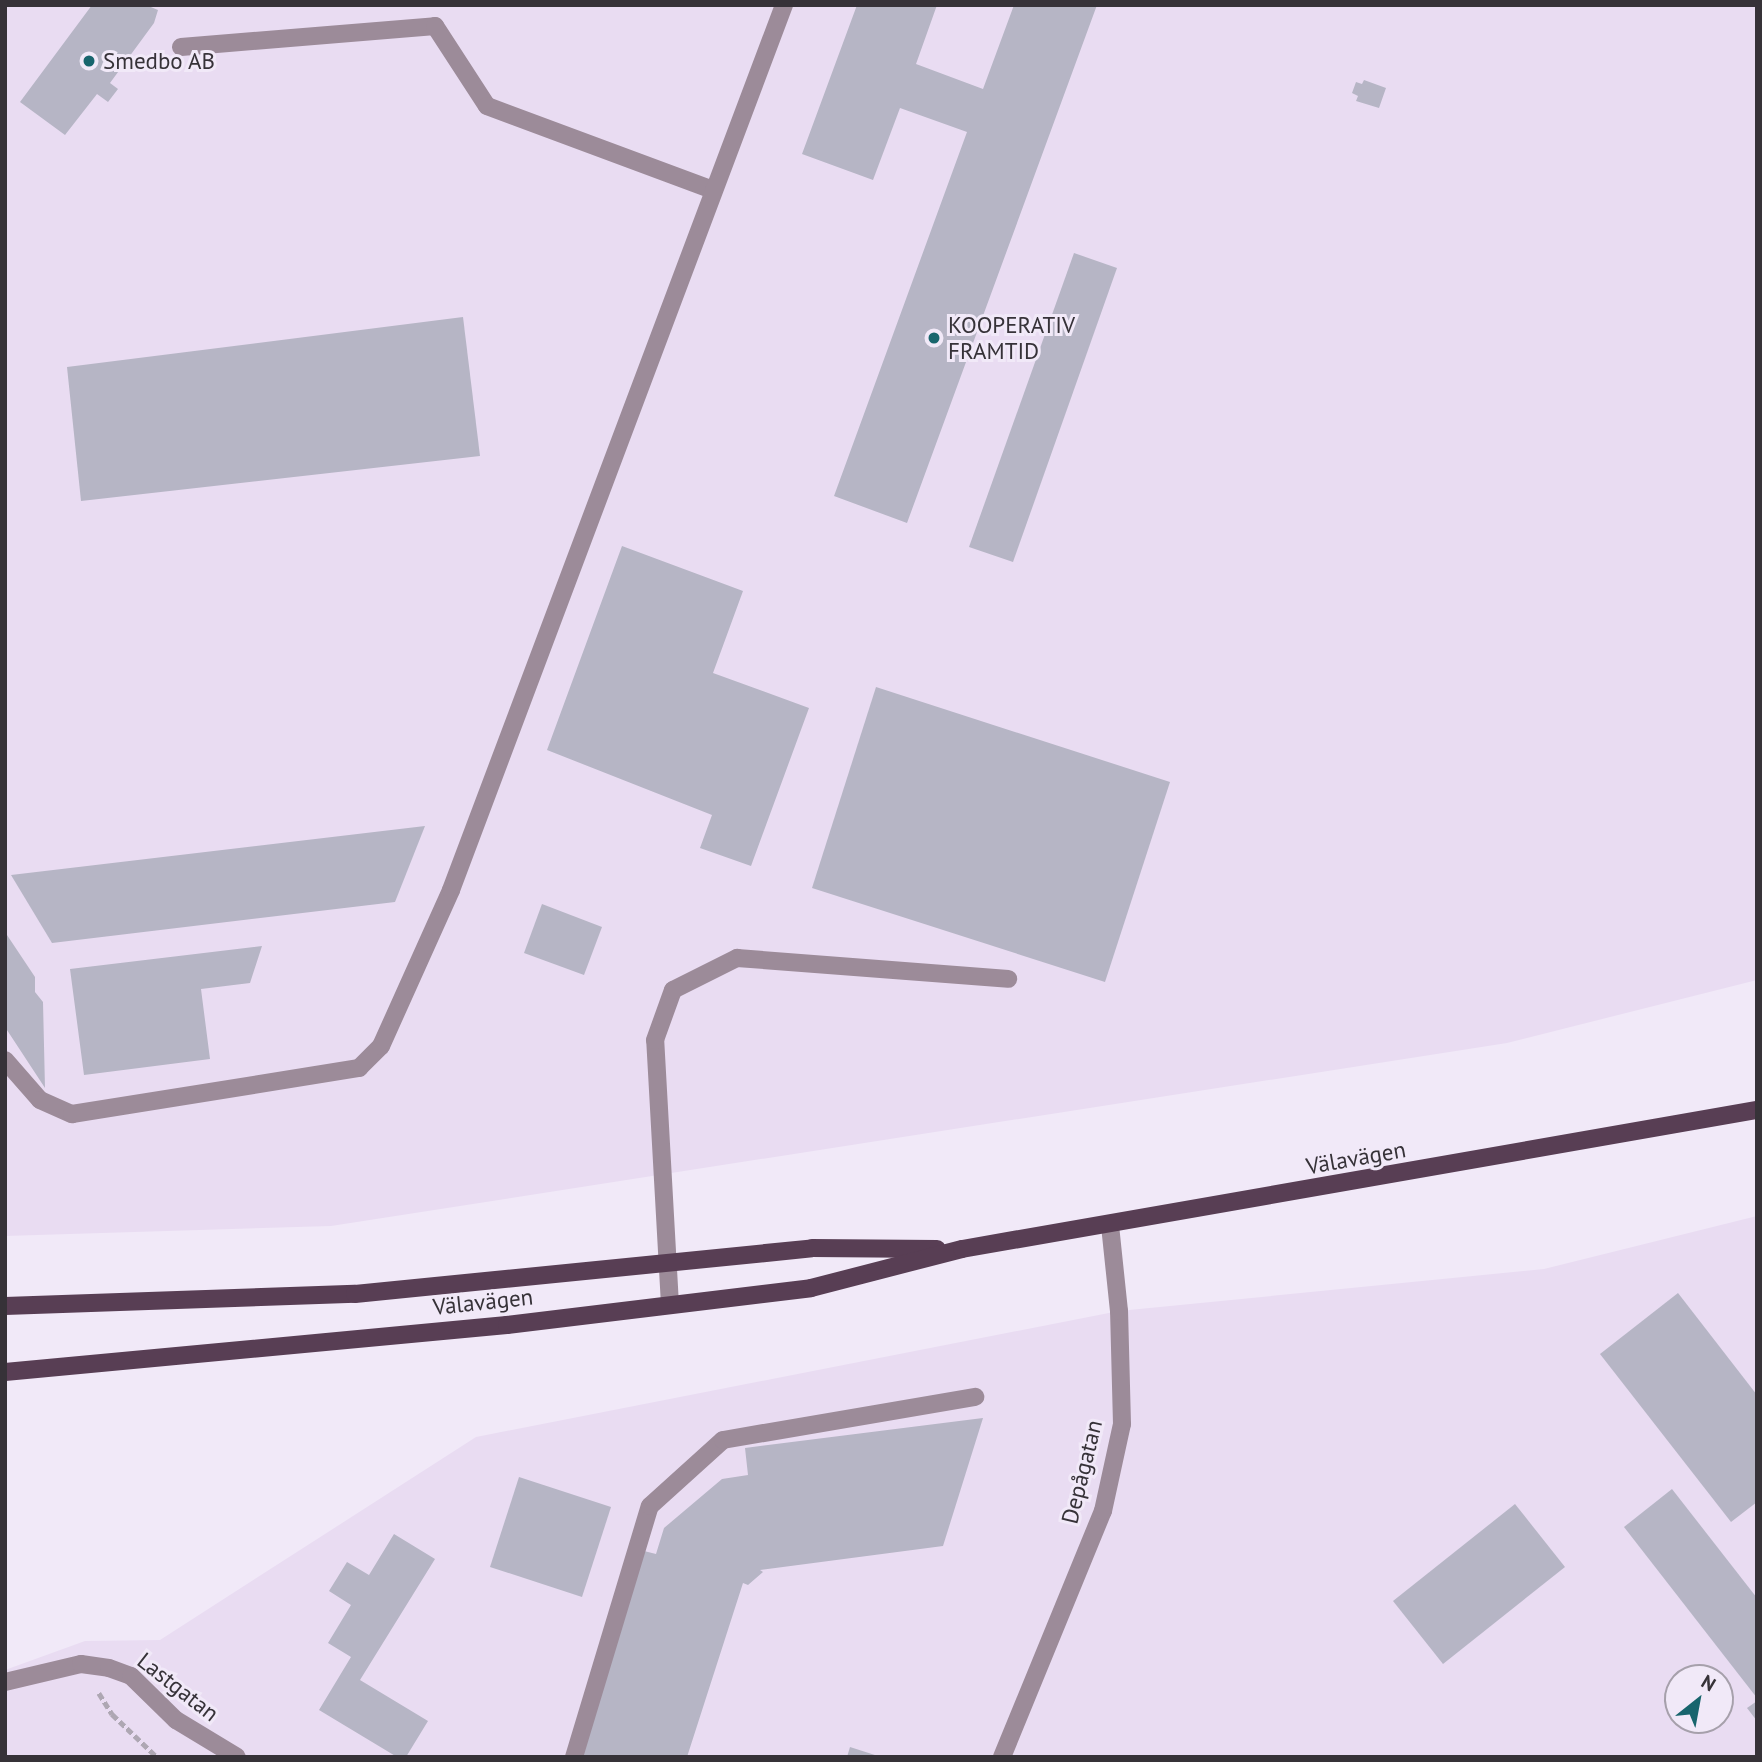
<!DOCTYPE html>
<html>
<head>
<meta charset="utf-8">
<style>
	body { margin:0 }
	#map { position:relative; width:1762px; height:1762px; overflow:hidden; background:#f1e9f8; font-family:"PT Sans",sans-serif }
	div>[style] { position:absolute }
	.built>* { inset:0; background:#e9dcf2 }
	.building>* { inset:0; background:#b6b5c5 }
	.path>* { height:4.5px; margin-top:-2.25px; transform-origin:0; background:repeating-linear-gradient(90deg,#aea7b3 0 7px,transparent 0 10.5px) }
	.minor>* { height:18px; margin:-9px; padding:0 9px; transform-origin:9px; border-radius:9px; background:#9c8b99 }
	.major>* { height:18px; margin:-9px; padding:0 9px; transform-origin:9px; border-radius:9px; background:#583e54 }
	.dots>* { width:19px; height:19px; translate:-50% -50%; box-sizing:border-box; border:4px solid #f1e9f8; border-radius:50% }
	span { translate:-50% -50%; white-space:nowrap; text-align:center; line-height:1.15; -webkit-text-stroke:6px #f1e9f8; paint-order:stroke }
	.poi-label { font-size:23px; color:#363238 }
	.left { translate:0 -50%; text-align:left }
	.street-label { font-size:23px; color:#363238 }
	.frame { position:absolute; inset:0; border:7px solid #363238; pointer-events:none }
	.north { position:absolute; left:1664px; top:1664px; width:70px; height:70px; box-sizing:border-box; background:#f1e9f8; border:2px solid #a6a0ab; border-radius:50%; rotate:31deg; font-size:19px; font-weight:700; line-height:28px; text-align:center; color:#363238 }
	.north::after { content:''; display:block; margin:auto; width:24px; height:32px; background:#18656d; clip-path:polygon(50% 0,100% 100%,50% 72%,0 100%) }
</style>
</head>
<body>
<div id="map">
	<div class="built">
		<div style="clip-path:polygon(5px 5px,1757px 5px,1757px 980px,1507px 1043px,331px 1226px,5px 1236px)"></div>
		<div style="clip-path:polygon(evenodd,1757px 1216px,1757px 1757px,5px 1757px,5px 1670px,85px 1641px,160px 1640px,476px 1437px,1119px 1311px,1544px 1269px,1757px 1216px,1678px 1678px,1720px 1678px,1720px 1720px,1678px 1720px,1678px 1678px)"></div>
	</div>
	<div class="building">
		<div style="clip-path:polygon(92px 5px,146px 5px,158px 10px,154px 23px,110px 83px,118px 89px,108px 102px,97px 94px,65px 135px,20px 102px)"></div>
		<div style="clip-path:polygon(857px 5px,937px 5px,916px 64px,983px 89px,1014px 5px,1097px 5px,907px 523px,834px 496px,967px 132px,900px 108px,873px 180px,802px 154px)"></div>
		<div style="clip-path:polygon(1364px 80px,1386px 88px,1379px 108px,1356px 101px,1358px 96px,1352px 93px,1356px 82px,1362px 84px)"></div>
		<div style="clip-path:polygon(1074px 253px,1117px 268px,1013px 562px,969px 547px)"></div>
		<div style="clip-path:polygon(463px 317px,480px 456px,81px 501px,67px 367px)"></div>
		<div style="clip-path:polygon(622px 546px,743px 591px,713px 673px,809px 708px,751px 866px,700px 848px,712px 815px,547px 750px)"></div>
		<div style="clip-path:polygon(876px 687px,1170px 782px,1105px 982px,812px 888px)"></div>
		<div style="clip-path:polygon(425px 826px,395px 902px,52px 943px,11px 875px)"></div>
		<div style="clip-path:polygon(542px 904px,602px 927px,584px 975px,524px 953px)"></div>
		<div style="clip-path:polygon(5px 932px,35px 977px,35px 992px,43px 1002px,45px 1088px,5px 1027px)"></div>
		<div style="clip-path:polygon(262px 946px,250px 983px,201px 989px,210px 1059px,84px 1075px,70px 969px)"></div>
		<div style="clip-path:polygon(1678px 1293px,1757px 1395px,1757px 1502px,1731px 1522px,1600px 1354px)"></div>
		<div style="clip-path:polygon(983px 1418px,943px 1546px,760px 1570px,763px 1572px,748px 1585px,743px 1583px,687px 1757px,578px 1757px,644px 1551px,656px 1554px,664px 1528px,722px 1479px,748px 1475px,745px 1448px)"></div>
		<div style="clip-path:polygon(519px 1477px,611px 1507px,582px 1597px,490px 1567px)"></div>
		<div style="clip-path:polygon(1672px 1489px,1757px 1598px,1757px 1698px,1624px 1527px)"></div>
		<div style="clip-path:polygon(1515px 1504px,1565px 1567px,1443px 1664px,1393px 1601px)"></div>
		<div style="clip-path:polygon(394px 1534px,435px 1559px,360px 1680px,428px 1721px,406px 1757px,397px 1757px,319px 1710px,351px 1657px,328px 1643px,351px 1605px,329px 1591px,347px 1562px,369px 1575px)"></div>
		<div style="clip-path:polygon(1757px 1701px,1757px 1721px,1747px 1708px)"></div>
		<div style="clip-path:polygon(850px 1747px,878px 1756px,878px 1757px,847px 1757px)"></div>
	</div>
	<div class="path">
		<div style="left:99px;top:1693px;width:25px;rotate:58deg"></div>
		<div style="left:112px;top:1714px;width:62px;rotate:43.7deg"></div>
	</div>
	<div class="minor">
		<div style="left:181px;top:47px;width:255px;rotate:-4.7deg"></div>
		<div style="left:435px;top:26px;width:95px;rotate:57deg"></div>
		<div style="left:487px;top:106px;width:241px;rotate:20.4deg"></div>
		<div style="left:5px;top:1060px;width:53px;rotate:48.8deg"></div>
		<div style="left:40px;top:1100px;width:35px;rotate:24deg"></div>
		<div style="left:72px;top:1114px;width:291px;rotate:-9.1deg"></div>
		<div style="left:359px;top:1068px;width:31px;rotate:-45deg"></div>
		<div style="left:381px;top:1046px;width:171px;rotate:-65.8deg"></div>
		<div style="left:451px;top:890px;width:946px;rotate:-69.38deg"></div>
		<div style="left:670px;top:1305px;width:265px;rotate:-93.2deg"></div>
		<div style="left:655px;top:1040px;width:53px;rotate:-70.2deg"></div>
		<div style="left:673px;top:990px;width:72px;rotate:-26.6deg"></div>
		<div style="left:737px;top:958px;width:272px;rotate:4.4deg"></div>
		<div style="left:5px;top:1682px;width:78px;rotate:-13.3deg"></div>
		<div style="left:81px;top:1664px;width:28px;rotate:8deg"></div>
		<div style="left:109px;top:1668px;width:23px;rotate:20deg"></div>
		<div style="left:131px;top:1676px;width:63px;rotate:44.4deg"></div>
		<div style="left:176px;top:1720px;width:71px;rotate:31.2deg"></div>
		<div style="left:574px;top:1757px;width:262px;rotate:-73.2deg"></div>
		<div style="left:650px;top:1506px;width:98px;rotate:-42.1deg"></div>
		<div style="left:723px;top:1440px;width:256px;rotate:-9.7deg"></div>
		<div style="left:1002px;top:1757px;width:266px;rotate:-67.7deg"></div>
		<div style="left:1103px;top:1511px;width:89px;rotate:-77.7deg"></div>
		<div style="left:1122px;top:1424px;width:113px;rotate:-91.5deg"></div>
		<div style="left:1119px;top:1311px;width:86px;rotate:-96deg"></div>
	</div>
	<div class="major">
		<div style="left:5px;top:1306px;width:350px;rotate:-2deg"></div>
		<div style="left:355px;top:1294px;width:459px;rotate:-5.7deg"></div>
		<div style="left:812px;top:1248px;width:125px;rotate:0.5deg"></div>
		<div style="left:5px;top:1372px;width:504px;rotate:-5.35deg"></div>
		<div style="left:507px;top:1325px;width:306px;rotate:-6.9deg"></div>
		<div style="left:811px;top:1288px;width:156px;rotate:-14.5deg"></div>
		<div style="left:962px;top:1249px;width:807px;rotate:-9.92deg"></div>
	</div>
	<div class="dots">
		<div style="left:89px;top:61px;background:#18656d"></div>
		<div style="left:934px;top:338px;background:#18656d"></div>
	</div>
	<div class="poi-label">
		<span class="left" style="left:103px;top:61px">Smedbo AB</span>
		<span class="left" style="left:948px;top:338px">KOOPERATIV<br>FRAMTID</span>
	</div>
	<div class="street-label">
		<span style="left:1356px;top:1158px;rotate:-10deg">Välavägen</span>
		<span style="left:483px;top:1302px;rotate:-6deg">Välavägen</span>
		<span style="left:1082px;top:1472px;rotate:-76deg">Depågatan</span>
		<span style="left:178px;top:1687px;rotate:38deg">Lastgatan</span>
	</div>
	<div class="frame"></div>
	<div class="north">N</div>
</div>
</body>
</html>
